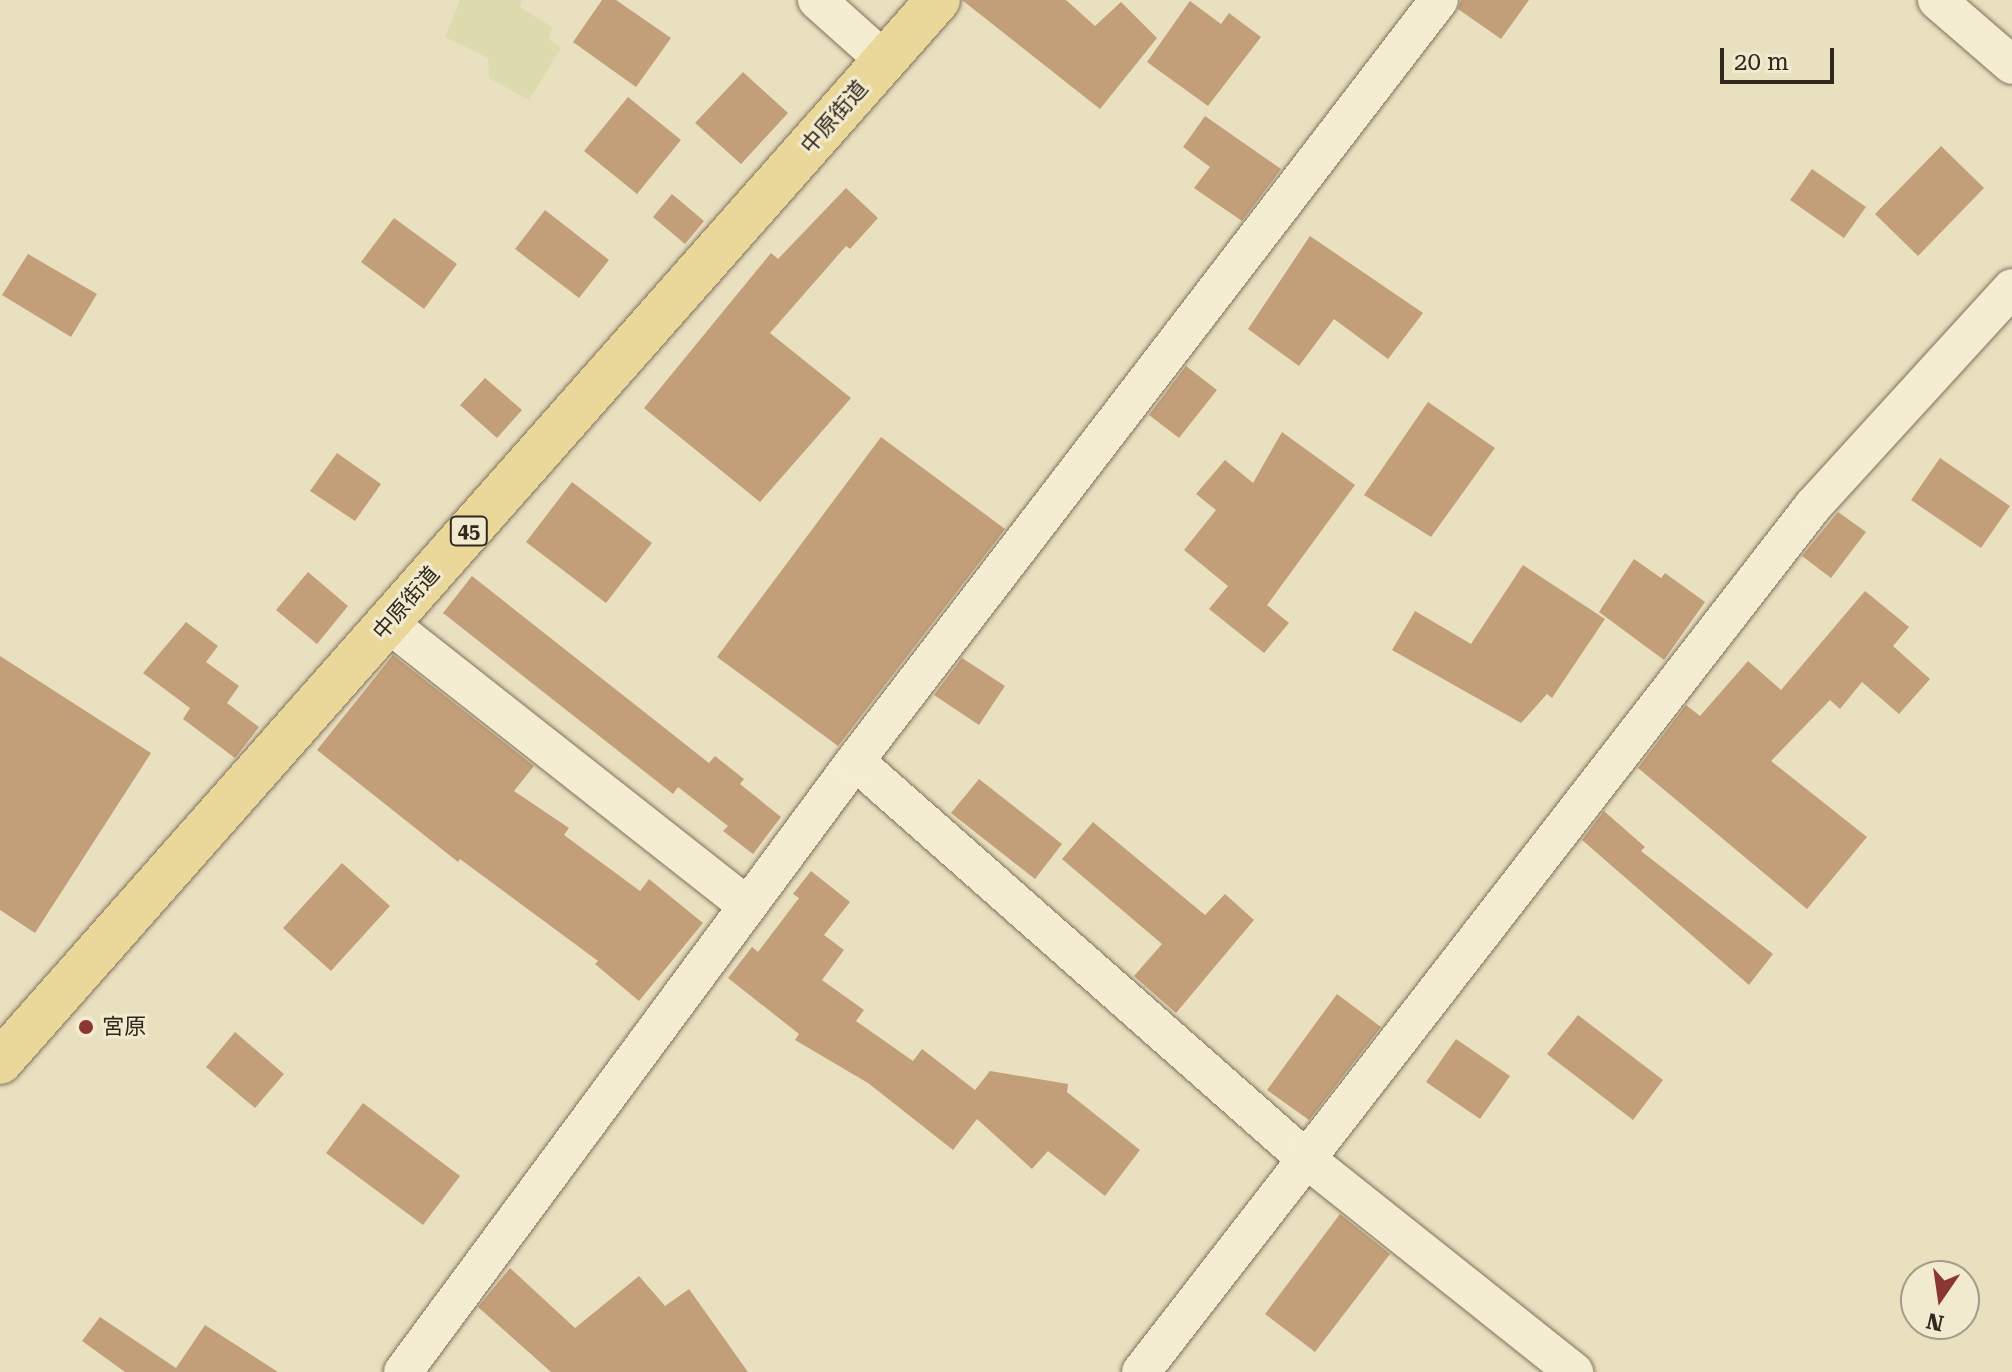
<!DOCTYPE html>
<html>
<head>
<meta charset="utf-8">
<style>
	body { margin:0 }
	#map { position:relative; width:2012px; height:1372px; overflow:hidden; background:#e9e0c0; font-family:"Roboto Serif","Noto Sans JP",serif }
	div>[style] { position:absolute }
	.farmland>* { inset:0; background:#dddaae }
	.building>* { inset:0; background:#c39f79 }
	.roads { filter:drop-shadow(0 0 2px #80715a) drop-shadow(0 0 2px #80715a) }
	.minor>* { height:38px; margin:-19px; padding:0 19px; transform-origin:19px; border-radius:19px; background:#f5edd2 }
	.major>* { height:44px; margin:-22px; padding:0 22px; transform-origin:22px; border-radius:22px; background:#e9d89a }
	.dots>* { width:22px; height:22px; translate:-50% -50%; box-sizing:border-box; border:4px solid #f1eacf; border-radius:50% }
	span { translate:-50% -50%; white-space:nowrap; text-align:center; line-height:1.15; -webkit-text-stroke:6px #f1eacf; paint-order:stroke }
	.shield-label span { padding:2px 6px; background:#f1eacf; border:2px solid; border-radius:6px; -webkit-text-stroke-width:0 }
	.shield-label { font-size:20px; color:#31281d; font-weight:700 }
	.street-label { font-size:22px; color:#31281d }
	.poi-label { font-size:22px; color:#31281d }
	.left { translate:0 -50%; text-align:left }
	.north { position:absolute; left:1900px; top:1260px; width:80px; height:80px; box-sizing:border-box; background:#f1eacf; border:2px solid #a49c88; border-radius:50%; rotate:193deg; font-size:22px; font-weight:700; line-height:32px; text-align:center; color:#31281d }
	.north::after { content:''; display:block; margin:auto; width:28px; height:36px; background:#893730; clip-path:polygon(50% 0,100% 100%,50% 72%,0 100%) }
	.scale { position:absolute; left:1720px; top:48px; width:114px; height:36px; box-sizing:border-box; border:4px solid #31281d; border-top:0; padding-left:10px; font-size:24px; line-height:28px; white-space:nowrap; color:#31281d; -webkit-text-stroke:6px #f1eacf; paint-order:stroke }
</style>
</head>
<body>
<div id="map">
	<div class="farmland">
		<div style="clip-path:polygon(460px 0,522px 0,520px 7px,552px 27px,549px 39px,561px 48px,529px 100px,489px 78px,488px 58px,445px 37px)"></div>
	</div>
	<div class="building">
		<div style="clip-path:polygon(602px 0,616px 0,671px 38px,636px 87px,573px 42px)"></div>
		<div style="clip-path:polygon(962px 0,1066px 0,1095px 26px,1121px 2px,1157px 38px,1100px 109px)"></div>
		<div style="clip-path:polygon(1461px 0,1529px 0,1501px 39px,1458px 9px)"></div>
		<div style="clip-path:polygon(1190px 1px,1221px 24px,1229px 13px,1261px 37px,1208px 106px,1147px 62px)"></div>
		<div style="clip-path:polygon(743px 72px,788px 113px,741px 164px,695px 123px)"></div>
		<div style="clip-path:polygon(628px 97px,681px 140px,637px 194px,584px 151px)"></div>
		<div style="clip-path:polygon(1205px 116px,1281px 169px,1242px 221px,1194px 188px,1210px 167px,1183px 147px)"></div>
		<div style="clip-path:polygon(1941px 146px,1984px 188px,1918px 256px,1875px 214px)"></div>
		<div style="clip-path:polygon(1812px 169px,1866px 207px,1844px 238px,1790px 200px)"></div>
		<div style="clip-path:polygon(846px 188px,878px 218px,850px 249px,846px 246px,770px 333px,851px 398px,760px 502px,644px 408px,771px 253px,778px 259px)"></div>
		<div style="clip-path:polygon(672px 194px,704px 221px,685px 244px,653px 217px)"></div>
		<div style="clip-path:polygon(545px 210px,609px 260px,579px 298px,515px 249px)"></div>
		<div style="clip-path:polygon(394px 218px,457px 264px,424px 309px,361px 262px)"></div>
		<div style="clip-path:polygon(1310px 236px,1423px 313px,1388px 359px,1334px 319px,1299px 366px,1248px 329px)"></div>
		<div style="clip-path:polygon(28px 254px,97px 294px,71px 337px,2px 295px)"></div>
		<div style="clip-path:polygon(1186px 366px,1217px 390px,1179px 438px,1149px 415px)"></div>
		<div style="clip-path:polygon(485px 378px,522px 410px,497px 438px,460px 405px)"></div>
		<div style="clip-path:polygon(1428px 402px,1495px 448px,1431px 537px,1364px 495px)"></div>
		<div style="clip-path:polygon(1282px 432px,1355px 485px,1267px 605px,1289px 623px,1264px 653px,1209px 609px,1228px 586px,1184px 550px,1216px 510px,1196px 494px,1225px 460px,1253px 483px)"></div>
		<div style="clip-path:polygon(881px 437px,1005px 529px,838px 746px,717px 657px)"></div>
		<div style="clip-path:polygon(337px 453px,381px 484px,355px 521px,310px 491px)"></div>
		<div style="clip-path:polygon(1940px 458px,2010px 506px,1981px 548px,1911px 500px)"></div>
		<div style="clip-path:polygon(572px 482px,652px 543px,606px 603px,526px 542px)"></div>
		<div style="clip-path:polygon(1838px 512px,1866px 532px,1831px 578px,1802px 556px)"></div>
		<div style="clip-path:polygon(1634px 559px,1661px 578px,1665px 573px,1705px 602px,1664px 660px,1599px 612px)"></div>
		<div style="clip-path:polygon(1523px 565px,1605px 619px,1552px 698px,1547px 694px,1521px 723px,1392px 650px,1415px 611px,1471px 644px)"></div>
		<div style="clip-path:polygon(308px 572px,348px 606px,317px 644px,276px 610px)"></div>
		<div style="clip-path:polygon(472px 576px,709px 763px,715px 756px,744px 779px,740px 784px,781px 817px,753px 854px,723px 831px,728px 826px,678px 787px,673px 794px,443px 613px)"></div>
		<div style="clip-path:polygon(1865px 591px,1909px 627px,1893px 646px,1930px 679px,1899px 714px,1862px 682px,1840px 709px,1830px 700px,1771px 761px,1867px 837px,1807px 909px,1638px 768px,1686px 705px,1700px 716px,1748px 661px,1781px 690px)"></div>
		<div style="clip-path:polygon(186px 622px,218px 646px,206px 662px,239px 686px,227px 703px,259px 727px,235px 758px,183px 719px,190px 708px,143px 673px)"></div>
		<div style="clip-path:polygon(393px 655px,534px 766px,514px 791px,569px 828px,564px 835px,640px 891px,649px 879px,703px 923px,639px 1001px,595px 964px,598px 961px,460px 859px,458px 862px,317px 750px)"></div>
		<div style="clip-path:polygon(0 656px,151px 753px,35px 933px,0 910px)"></div>
		<div style="clip-path:polygon(962px 658px,1005px 686px,979px 725px,934px 695px)"></div>
		<div style="clip-path:polygon(979px 779px,1062px 844px,1035px 879px,951px 813px)"></div>
		<div style="clip-path:polygon(1604px 811px,1645px 847px,1641px 851px,1773px 954px,1749px 985px,1582px 840px)"></div>
		<div style="clip-path:polygon(1093px 822px,1205px 915px,1225px 894px,1254px 920px,1176px 1013px,1134px 976px,1162px 944px,1062px 859px)"></div>
		<div style="clip-path:polygon(342px 863px,390px 906px,331px 971px,283px 928px)"></div>
		<div style="clip-path:polygon(811px 871px,850px 902px,824px 935px,844px 950px,822px 980px,864px 1010px,856px 1021px,913px 1061px,922px 1049px,975px 1090px,990px 1071px,1068px 1084px,1067px 1092px,1140px 1150px,1105px 1196px,1048px 1151px,1032px 1169px,977px 1119px,953px 1150px,868px 1083px,795px 1040px,799px 1034px,728px 978px,752px 947px,758px 952px,799px 898px,793px 894px)"></div>
		<div style="clip-path:polygon(1337px 994px,1381px 1027px,1309px 1120px,1267px 1090px)"></div>
		<div style="clip-path:polygon(1578px 1015px,1663px 1080px,1633px 1120px,1547px 1054px)"></div>
		<div style="clip-path:polygon(235px 1032px,284px 1074px,255px 1108px,206px 1067px)"></div>
		<div style="clip-path:polygon(1456px 1039px,1510px 1076px,1480px 1119px,1426px 1082px)"></div>
		<div style="clip-path:polygon(363px 1103px,460px 1176px,423px 1225px,326px 1153px)"></div>
		<div style="clip-path:polygon(1340px 1214px,1390px 1254px,1315px 1352px,1265px 1314px)"></div>
		<div style="clip-path:polygon(510px 1268px,575px 1328px,639px 1276px,665px 1306px,689px 1289px,748px 1372px,551px 1372px,478px 1307px)"></div>
		<div style="clip-path:polygon(100px 1317px,176px 1368px,205px 1325px,278px 1372px,125px 1372px,82px 1341px)"></div>
	</div>
	<div class="roads">
		<div class="minor">
			<div style="left:817px;top:0;width:90px;rotate:41.8deg"></div>
			<div style="left:1937px;top:0;width:99px;rotate:40.9deg"></div>
			<div style="left:388px;top:623px;width:457px;rotate:38.2deg"></div>
			<div style="left:855px;top:761px;width:600px;rotate:41.42deg"></div>
			<div style="left:1305px;top:1158px;width:344px;rotate:38.5deg"></div>
			<div style="left:403px;top:1372px;width:760px;rotate:-53.51deg"></div>
			<div style="left:855px;top:761px;width:959px;rotate:-52.5deg"></div>
			<div style="left:1141px;top:1372px;width:1096px;rotate:-52.19deg"></div>
			<div style="left:1813px;top:506px;width:295px;rotate:-47.6deg"></div>
		</div>
		<div class="major">
			<div style="left:0;top:1062px;width:1417px;rotate:-48.55deg"></div>
		</div>
	</div>
	<div class="dots">
		<div style="left:86px;top:1027px;background:#893730"></div>
	</div>
	<div class="shield-label">
		<span style="left:469px;top:531px">45</span>
	</div>
	<div class="street-label">
		<span style="left:834px;top:117px;rotate:-49deg">中原街道</span>
		<span style="left:406px;top:603px;rotate:-49deg">中原街道</span>
	</div>
	<div class="poi-label">
		<span class="left" style="left:102px;top:1027px">宮原</span>
	</div>
	<div class="north">N</div>
	<div class="scale">20 m</div>
</div>
</body>
</html>
